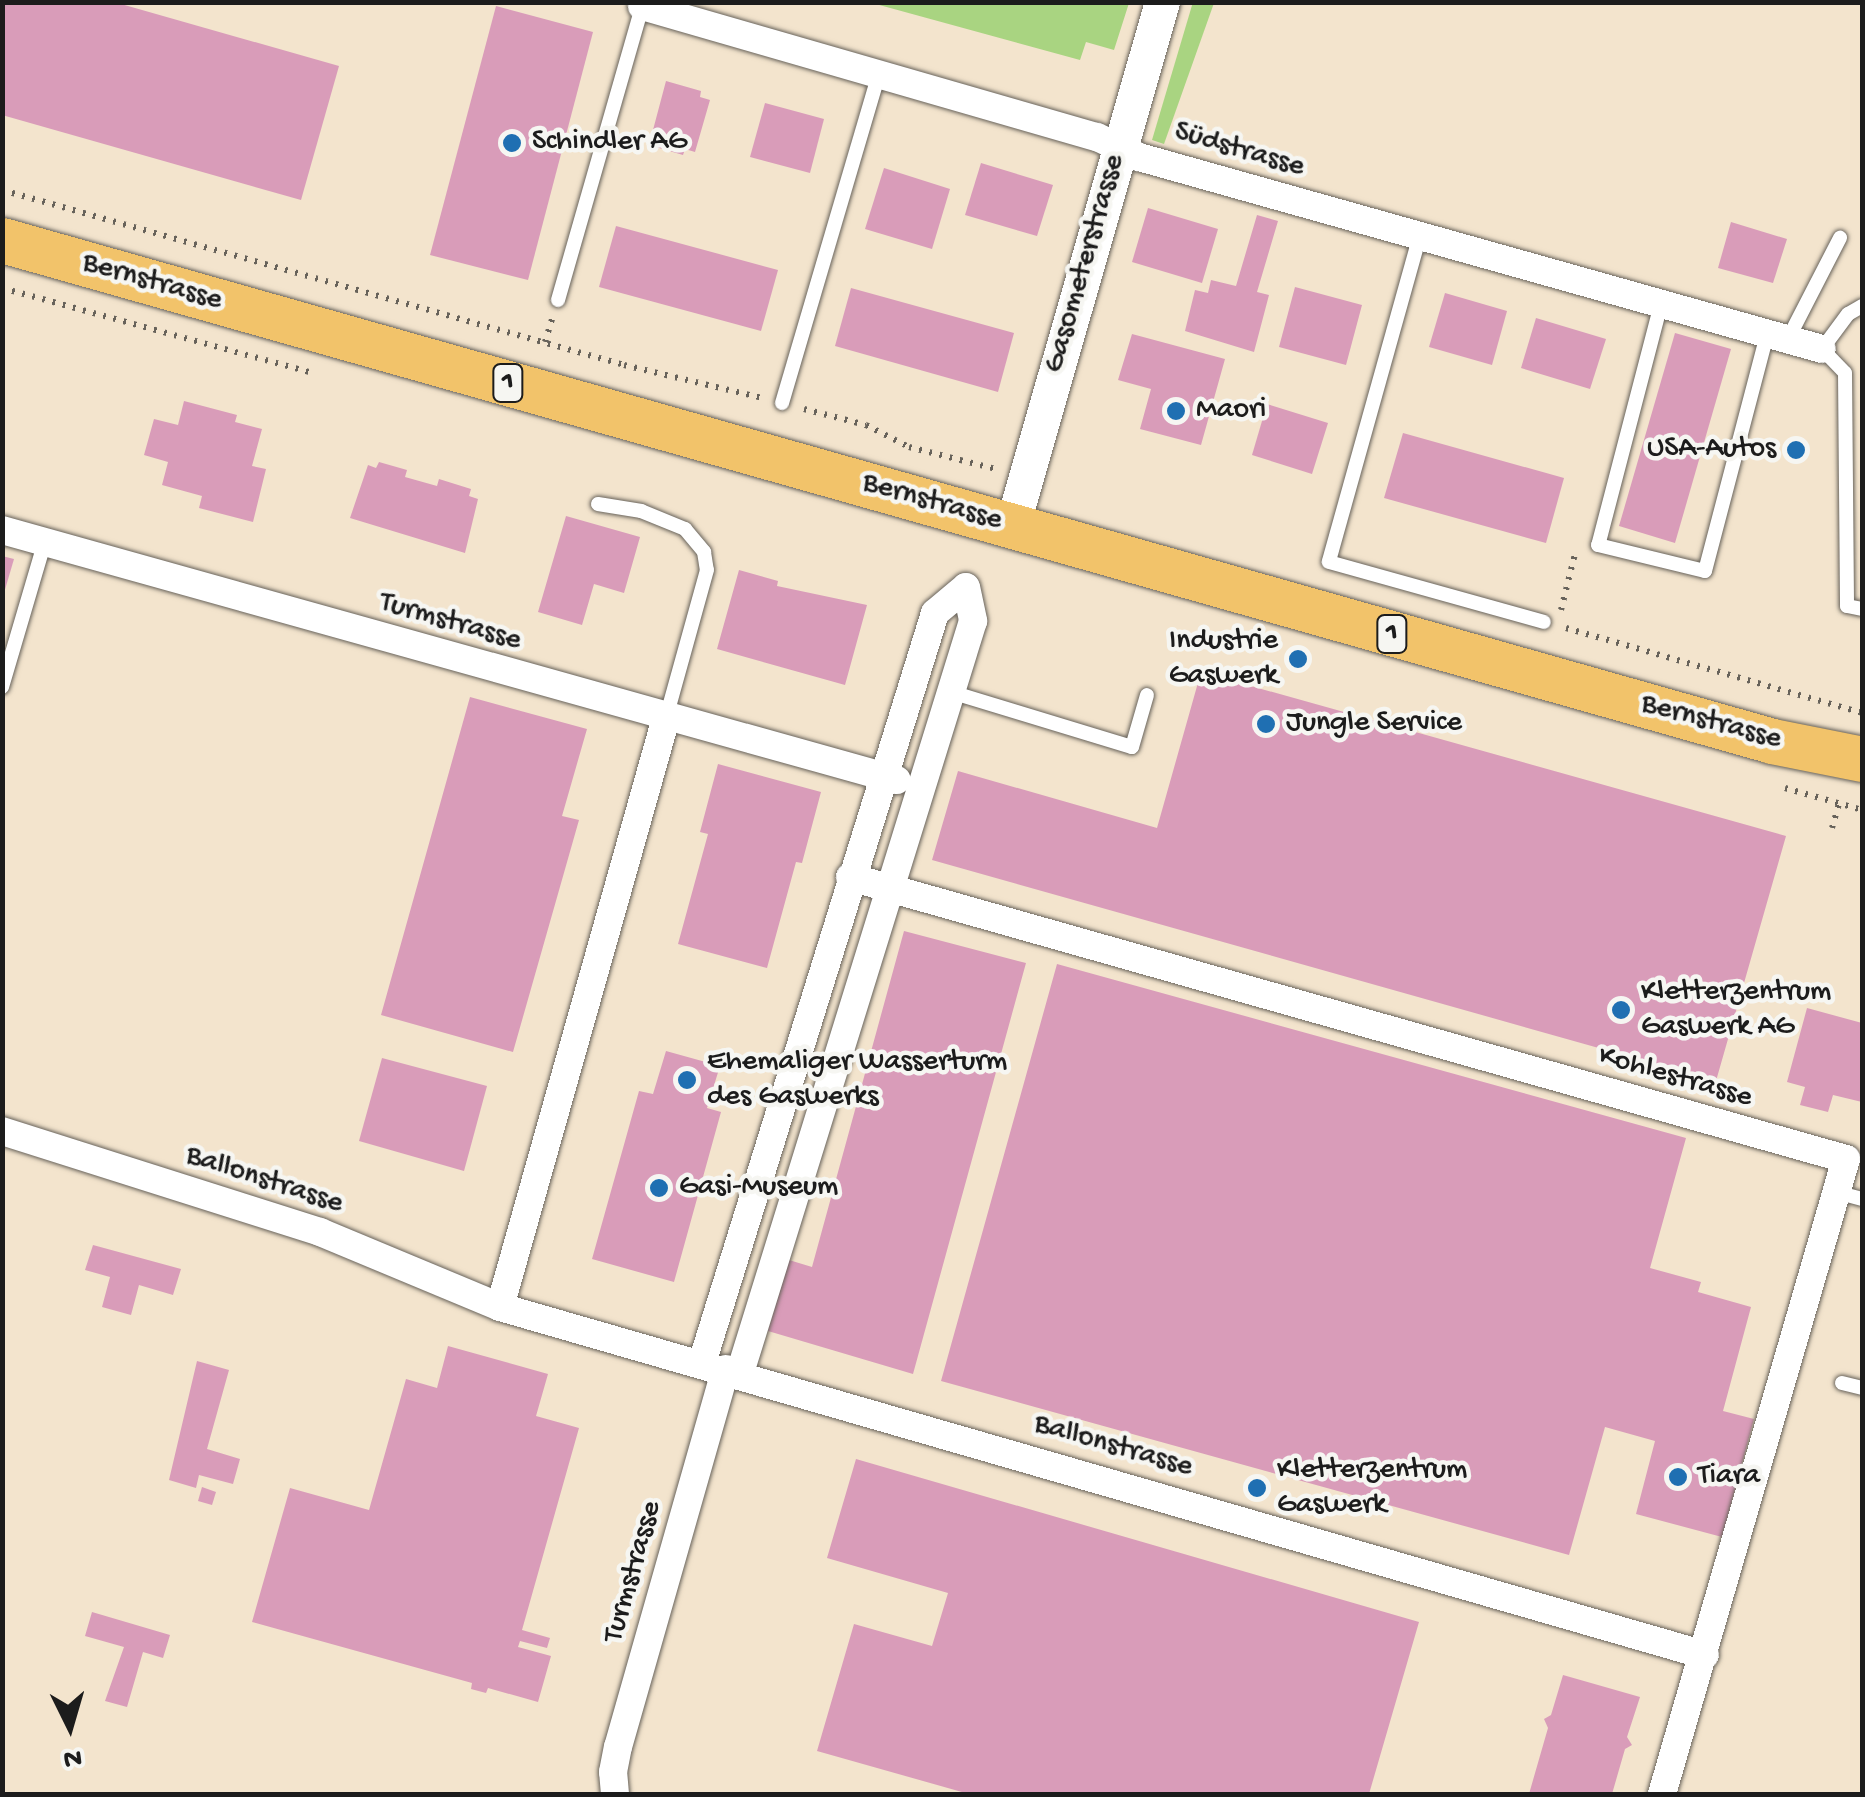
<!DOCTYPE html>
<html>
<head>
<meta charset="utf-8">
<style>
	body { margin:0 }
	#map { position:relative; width:1865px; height:1797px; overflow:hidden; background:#f3e4cd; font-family:"Gochi Hand",sans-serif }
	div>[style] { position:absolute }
	.green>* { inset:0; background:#a9d481 }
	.building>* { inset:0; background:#d99cb9 }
	.path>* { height:6px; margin-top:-3px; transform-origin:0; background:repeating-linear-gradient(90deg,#67625a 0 2.5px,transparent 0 10.5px) }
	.roads { filter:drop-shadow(0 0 2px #67625a) drop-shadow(0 0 2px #67625a) }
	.service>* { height:14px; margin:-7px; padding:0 7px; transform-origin:7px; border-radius:7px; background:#fff }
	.minor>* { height:28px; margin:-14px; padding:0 14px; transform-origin:14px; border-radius:14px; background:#fff }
	.tertiary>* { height:35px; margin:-17.5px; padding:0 17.5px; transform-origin:17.5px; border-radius:17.5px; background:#fff }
	.primary>* { height:45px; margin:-22.5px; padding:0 22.5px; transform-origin:22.5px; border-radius:22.5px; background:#f2c36a }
	.dots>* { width:28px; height:28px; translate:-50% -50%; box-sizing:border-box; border:5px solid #f6f6f2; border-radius:50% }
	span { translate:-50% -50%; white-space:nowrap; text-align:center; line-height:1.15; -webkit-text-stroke:9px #f6f6f2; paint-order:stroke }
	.shield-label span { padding:2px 8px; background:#f6f6f2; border:2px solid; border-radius:8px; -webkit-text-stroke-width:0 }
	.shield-label { font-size:28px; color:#1c1c1c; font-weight:700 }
	.poi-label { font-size:30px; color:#1c1c1c }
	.left { translate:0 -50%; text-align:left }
	.right { translate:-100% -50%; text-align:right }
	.street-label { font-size:30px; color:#1c1c1c }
	.frame { position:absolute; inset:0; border:5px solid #1c1c1c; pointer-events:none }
	.north { position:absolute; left:20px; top:1677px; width:100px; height:100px; -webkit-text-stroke:8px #f6f6f2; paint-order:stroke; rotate:175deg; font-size:28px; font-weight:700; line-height:40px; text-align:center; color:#1c1c1c }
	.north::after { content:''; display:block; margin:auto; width:35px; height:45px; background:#1c1c1c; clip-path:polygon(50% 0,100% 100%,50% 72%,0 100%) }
</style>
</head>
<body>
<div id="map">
	<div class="green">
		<div style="clip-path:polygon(1193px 2px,1214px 3px,1164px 144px,1152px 140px)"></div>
		<div style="clip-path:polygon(872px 3px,1129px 2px,1129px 3px,1114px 50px,1086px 42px,1080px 60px)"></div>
	</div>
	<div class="building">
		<div style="clip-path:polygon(2px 2px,114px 2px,339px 66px,301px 200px,2px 115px)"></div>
		<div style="clip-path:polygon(496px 6px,593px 32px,528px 280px,430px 255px)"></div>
		<div style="clip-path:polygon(666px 81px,701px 91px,700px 97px,710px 100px,695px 152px,685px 149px,683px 155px,649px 145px)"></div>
		<div style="clip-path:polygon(765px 103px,824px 119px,810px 173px,750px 157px)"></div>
		<div style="clip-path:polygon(981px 163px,1053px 185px,1037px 236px,965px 215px)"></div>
		<div style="clip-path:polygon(884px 168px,950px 189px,932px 249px,865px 229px)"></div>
		<div style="clip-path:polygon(1148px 208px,1218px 229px,1202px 283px,1132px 262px)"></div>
		<div style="clip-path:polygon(1257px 215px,1278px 221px,1257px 292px,1269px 295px,1254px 352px,1185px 331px,1195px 290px,1208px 293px,1211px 280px,1236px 286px)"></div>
		<div style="clip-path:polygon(1731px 222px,1787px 239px,1773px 283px,1718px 268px)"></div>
		<div style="clip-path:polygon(616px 226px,778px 270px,761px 331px,599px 287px)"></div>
		<div style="clip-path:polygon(1295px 287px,1362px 305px,1346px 365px,1279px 347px)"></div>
		<div style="clip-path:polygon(851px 288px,1014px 333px,998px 392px,835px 346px)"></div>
		<div style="clip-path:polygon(1445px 293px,1507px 311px,1492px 365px,1429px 347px)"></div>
		<div style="clip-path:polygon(1536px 318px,1606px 339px,1590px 389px,1521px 368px)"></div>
		<div style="clip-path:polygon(1675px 333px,1731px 349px,1675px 543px,1619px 526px)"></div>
		<div style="clip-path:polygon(1132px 334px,1225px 359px,1201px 445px,1140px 429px,1151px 389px,1118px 380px)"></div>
		<div style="clip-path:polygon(184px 401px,237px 415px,235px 422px,262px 429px,252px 466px,266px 469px,253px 522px,199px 508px,202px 496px,162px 485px,168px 462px,144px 455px,154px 419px,178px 425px)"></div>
		<div style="clip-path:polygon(1267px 404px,1328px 423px,1312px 474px,1252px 455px)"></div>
		<div style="clip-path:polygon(1403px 433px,1564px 478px,1546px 543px,1384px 498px)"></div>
		<div style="clip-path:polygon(379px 462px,407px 470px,405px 477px,437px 486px,439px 479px,471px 489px,469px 496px,478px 499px,465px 553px,350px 518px,368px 465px,376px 468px)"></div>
		<div style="clip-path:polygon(566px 516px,640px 537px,624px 593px,594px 584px,582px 625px,538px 612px)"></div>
		<div style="clip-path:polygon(2px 556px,14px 559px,4px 593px,2px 593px)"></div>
		<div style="clip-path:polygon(739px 570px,778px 581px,777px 586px,867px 605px,845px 685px,717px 649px)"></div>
		<div style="clip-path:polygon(1201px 672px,1786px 836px,1716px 1081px,932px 860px,958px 771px,1157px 828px)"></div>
		<div style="clip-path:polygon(470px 697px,587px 729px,562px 816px,579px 820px,513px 1052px,381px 1015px)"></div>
		<div style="clip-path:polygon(718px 764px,821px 792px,802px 863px,796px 862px,767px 968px,678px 944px,708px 834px,700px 832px)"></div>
		<div style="clip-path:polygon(904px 931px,1026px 963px,913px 1374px,768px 1331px,789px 1260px,812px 1267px)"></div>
		<div style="clip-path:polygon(1057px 964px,1686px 1138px,1650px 1268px,1701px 1282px,1698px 1292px,1751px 1307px,1723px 1411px,1754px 1419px,1722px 1537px,1636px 1514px,1655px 1441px,1605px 1427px,1569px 1555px,941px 1381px)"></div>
		<div style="clip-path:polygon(1807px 1008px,1862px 1023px,1862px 1102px,1833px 1095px,1828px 1112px,1800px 1105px,1805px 1087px,1787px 1082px)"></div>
		<div style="clip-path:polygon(666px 1051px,720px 1066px,707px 1108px,721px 1112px,674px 1282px,592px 1259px,639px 1091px,653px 1094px)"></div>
		<div style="clip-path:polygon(382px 1058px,487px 1086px,464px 1171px,359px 1141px)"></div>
		<div style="clip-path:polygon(93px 1245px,181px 1269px,173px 1295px,139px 1285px,131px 1315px,102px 1307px,110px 1277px,85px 1270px)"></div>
		<div style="clip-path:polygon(448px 1346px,548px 1374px,536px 1416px,579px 1428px,522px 1630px,550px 1638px,547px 1648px,520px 1641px,518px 1647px,551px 1656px,538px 1702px,488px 1688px,486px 1693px,471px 1689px,472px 1683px,252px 1622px,290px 1488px,369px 1510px,406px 1379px,437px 1388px)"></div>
		<div style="clip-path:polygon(197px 1361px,229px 1370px,207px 1449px,240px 1459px,233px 1484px,199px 1475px,196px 1488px,169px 1480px)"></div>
		<div style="clip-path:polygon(856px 1459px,1419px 1622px,1369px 1794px,969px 1794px,817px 1751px,854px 1624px,932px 1646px,948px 1593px,827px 1558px)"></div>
		<div style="clip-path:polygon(202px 1487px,216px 1492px,212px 1505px,198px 1501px)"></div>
		<div style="clip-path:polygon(92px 1612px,170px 1635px,163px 1658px,143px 1652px,127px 1707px,105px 1701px,124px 1647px,85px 1636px)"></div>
		<div style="clip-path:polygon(1563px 1675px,1640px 1697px,1627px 1737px,1632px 1745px,1625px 1749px,1612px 1794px,1529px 1794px,1548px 1728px,1544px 1719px,1551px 1715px)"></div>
	</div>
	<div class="path">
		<div style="left:2px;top:190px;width:646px;rotate:15.71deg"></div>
		<div style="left:624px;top:365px;width:143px;rotate:13.4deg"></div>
		<div style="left:2px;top:288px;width:319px;rotate:15.3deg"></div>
		<div style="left:545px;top:342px;width:24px;rotate:-73deg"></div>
		<div style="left:804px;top:409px;width:64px;rotate:14.5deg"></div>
		<div style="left:866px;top:425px;width:48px;rotate:27.1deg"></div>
		<div style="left:909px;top:447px;width:90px;rotate:14.2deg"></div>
		<div style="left:1561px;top:610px;width:58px;rotate:-76deg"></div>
		<div style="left:1566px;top:628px;width:308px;rotate:16deg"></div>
		<div style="left:1785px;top:788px;width:80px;rotate:15.9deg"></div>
		<div style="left:1832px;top:828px;width:26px;rotate:-74deg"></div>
	</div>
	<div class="roads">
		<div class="service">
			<div style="left:1420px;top:235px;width:339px;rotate:105.6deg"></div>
			<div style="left:1329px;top:562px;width:223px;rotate:15.6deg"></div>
			<div style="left:558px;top:300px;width:309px;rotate:-74deg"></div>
			<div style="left:1661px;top:304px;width:249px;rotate:104.6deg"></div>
			<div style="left:1598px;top:545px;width:110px;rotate:13.7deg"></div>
			<div style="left:1705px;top:571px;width:245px;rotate:-75.3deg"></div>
			<div style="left:1862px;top:306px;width:16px;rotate:150deg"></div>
			<div style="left:1848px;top:314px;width:44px;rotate:126.6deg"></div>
			<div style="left:1822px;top:349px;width:33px;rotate:46deg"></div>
			<div style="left:1845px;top:373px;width:233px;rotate:89.5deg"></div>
			<div style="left:1847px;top:606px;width:15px;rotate:11deg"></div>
			<div style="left:1788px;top:339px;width:114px;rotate:-62.8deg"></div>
			<div style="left:782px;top:403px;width:341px;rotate:-73.6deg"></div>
			<div style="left:598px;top:504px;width:44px;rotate:9.2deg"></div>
			<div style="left:641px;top:511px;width:48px;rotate:22.2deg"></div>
			<div style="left:685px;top:529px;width:30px;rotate:50deg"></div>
			<div style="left:704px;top:552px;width:18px;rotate:81deg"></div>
			<div style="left:707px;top:570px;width:154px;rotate:105.5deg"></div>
			<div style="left:2px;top:687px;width:152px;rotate:-73.6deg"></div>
			<div style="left:951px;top:692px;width:189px;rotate:16.9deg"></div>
			<div style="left:1132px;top:747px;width:54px;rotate:-73.9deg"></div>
			<div style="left:1836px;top:1192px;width:27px;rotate:15deg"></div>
			<div style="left:1842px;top:1383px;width:21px;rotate:14deg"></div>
		</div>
		<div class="minor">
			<div style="left:642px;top:6px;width:473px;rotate:16.1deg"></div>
			<div style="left:1097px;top:137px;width:47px;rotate:25.5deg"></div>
			<div style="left:1139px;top:157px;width:709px;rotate:15.7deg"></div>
			<div style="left:2px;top:530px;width:929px;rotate:15.61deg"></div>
			<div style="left:850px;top:877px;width:1035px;rotate:15.81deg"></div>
			<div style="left:1846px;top:1159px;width:661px;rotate:106.16deg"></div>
			<div style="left:2px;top:1131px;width:334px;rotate:17.6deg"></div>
			<div style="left:320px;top:1232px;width:195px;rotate:22.6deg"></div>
			<div style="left:500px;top:1307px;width:1254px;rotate:16.11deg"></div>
			<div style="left:500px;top:1307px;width:612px;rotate:-74.26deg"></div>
			<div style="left:702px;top:1363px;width:785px;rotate:-72.74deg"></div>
			<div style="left:935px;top:613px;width:40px;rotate:-40deg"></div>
			<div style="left:966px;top:587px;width:35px;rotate:78deg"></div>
			<div style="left:973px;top:621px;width:787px;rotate:107.22deg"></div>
			<div style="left:615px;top:1794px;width:22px;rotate:-95deg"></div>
			<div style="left:613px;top:1772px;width:25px;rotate:-79deg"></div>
			<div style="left:618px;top:1747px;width:393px;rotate:-74.1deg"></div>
		</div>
		<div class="tertiary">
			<div style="left:1012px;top:526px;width:545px;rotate:-74.03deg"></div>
		</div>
		<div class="primary">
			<div style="left:2px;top:240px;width:1840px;rotate:15.8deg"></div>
			<div style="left:1772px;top:741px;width:92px;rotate:11.3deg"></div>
		</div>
	</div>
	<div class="dots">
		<div style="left:512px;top:143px;background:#1f6fb2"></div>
		<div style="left:1176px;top:411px;background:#1f6fb2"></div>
		<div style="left:1796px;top:450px;background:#1f6fb2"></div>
		<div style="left:1298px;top:659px;background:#1f6fb2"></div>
		<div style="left:1266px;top:724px;background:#1f6fb2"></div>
		<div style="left:1621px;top:1010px;background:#1f6fb2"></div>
		<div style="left:687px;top:1080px;background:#1f6fb2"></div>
		<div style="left:659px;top:1188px;background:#1f6fb2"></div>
		<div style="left:1678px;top:1477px;background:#1f6fb2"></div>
		<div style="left:1257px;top:1488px;background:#1f6fb2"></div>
	</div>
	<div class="shield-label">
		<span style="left:508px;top:383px">1</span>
		<span style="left:1392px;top:634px">1</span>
	</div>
	<div class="poi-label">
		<span class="left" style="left:532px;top:143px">Schindler AG</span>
		<span class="left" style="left:1196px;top:411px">Maori</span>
		<span class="right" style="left:1776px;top:450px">USA-Autos</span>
		<span class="right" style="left:1278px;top:659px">Industrie<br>Gaswerk</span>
		<span class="left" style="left:1286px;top:724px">Jungle Service</span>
		<span class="left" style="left:1641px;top:1010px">Kletterzentrum<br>Gaswerk AG</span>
		<span class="left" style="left:707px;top:1080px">Ehemaliger Wasserturm<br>des Gaswerks</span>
		<span class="left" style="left:679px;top:1188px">Gasi-Museum</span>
		<span class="left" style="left:1277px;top:1488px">Kletterzentrum<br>Gaswerk</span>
		<span class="left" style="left:1698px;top:1477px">Tiara</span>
	</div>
	<div class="street-label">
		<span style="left:1239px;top:151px;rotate:16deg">Südstrasse</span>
		<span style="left:1086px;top:264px;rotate:-74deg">Gasometerstrasse</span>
		<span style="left:152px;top:283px;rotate:16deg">Bernstrasse</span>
		<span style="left:932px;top:503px;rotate:16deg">Bernstrasse</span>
		<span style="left:450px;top:623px;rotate:16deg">Turmstrasse</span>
		<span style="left:1711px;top:723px;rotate:15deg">Bernstrasse</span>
		<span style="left:1675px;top:1078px;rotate:16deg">Kohlestrasse</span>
		<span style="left:264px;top:1181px;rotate:18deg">Ballonstrasse</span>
		<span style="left:1113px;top:1447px;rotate:16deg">Ballonstrasse</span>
		<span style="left:634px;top:1572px;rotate:-74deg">Turmstrasse</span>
	</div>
	<div class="frame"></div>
	<div class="north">N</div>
</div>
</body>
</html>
